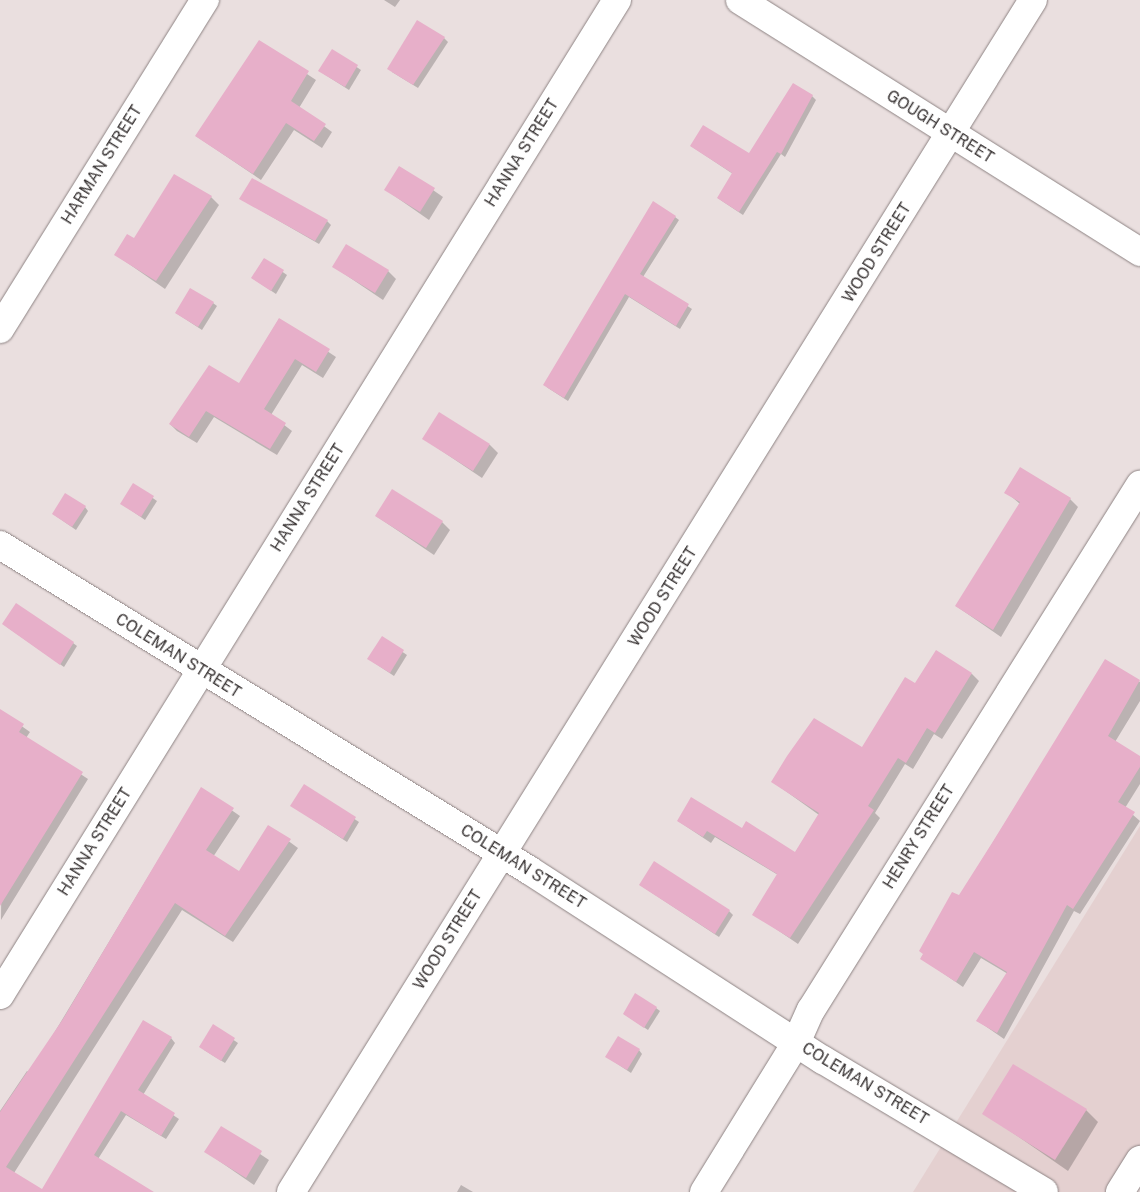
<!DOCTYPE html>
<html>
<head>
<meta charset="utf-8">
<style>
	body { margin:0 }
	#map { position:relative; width:1140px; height:1192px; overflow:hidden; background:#eadfdf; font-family:"Public Sans",sans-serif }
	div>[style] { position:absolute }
	.built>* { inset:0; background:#e4d0d0 }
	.shadow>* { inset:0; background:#0003 }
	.building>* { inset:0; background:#e7afc9 }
	.roads { filter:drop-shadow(0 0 1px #8d8383) drop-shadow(0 0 1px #8d8383) }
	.minor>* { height:28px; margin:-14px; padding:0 14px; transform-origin:14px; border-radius:14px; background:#fff }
	.major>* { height:28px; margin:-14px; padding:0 14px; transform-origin:14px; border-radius:14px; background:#fff }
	span { translate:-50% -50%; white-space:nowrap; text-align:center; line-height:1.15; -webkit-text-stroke:4.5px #fff; paint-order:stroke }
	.street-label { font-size:16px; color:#3a3535 }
</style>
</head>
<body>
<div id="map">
	<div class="built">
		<div style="clip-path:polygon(1140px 826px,1140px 1160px,1120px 1192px,913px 1192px)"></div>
	</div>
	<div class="shadow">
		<div style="clip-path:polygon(384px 0,400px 0,395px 7px)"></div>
		<div style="clip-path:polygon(444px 38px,448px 42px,418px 88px,392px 72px)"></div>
		<div style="clip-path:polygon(259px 42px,316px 80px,299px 108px,332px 132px,322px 148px,294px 130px,261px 180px,196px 136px)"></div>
		<div style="clip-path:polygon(333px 51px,361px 70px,349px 90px,324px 74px)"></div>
		<div style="clip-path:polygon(812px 96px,816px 100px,785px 157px,781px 154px,743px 215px,722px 201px,718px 198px,733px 174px,691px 146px,749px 154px)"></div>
		<div style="clip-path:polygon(400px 167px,443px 197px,429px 220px,386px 190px)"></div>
		<div style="clip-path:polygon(211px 197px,219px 205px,165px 289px,116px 255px)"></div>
		<div style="clip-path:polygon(241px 199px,327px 221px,331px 225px,319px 244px)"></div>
		<div style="clip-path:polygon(675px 217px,679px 220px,643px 277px,692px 309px,680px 329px,629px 297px,568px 401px,548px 388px,545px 385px)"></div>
		<div style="clip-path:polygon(264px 259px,287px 275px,276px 294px,252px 278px)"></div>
		<div style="clip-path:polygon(334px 267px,388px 271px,396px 279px,383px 300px)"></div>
		<div style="clip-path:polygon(213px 303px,217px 306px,202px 330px,176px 313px)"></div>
		<div style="clip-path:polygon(279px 319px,336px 357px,323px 378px,302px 365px,271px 415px,292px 431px,277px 455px,214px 417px,197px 443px,177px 431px,170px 424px,239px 385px)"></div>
		<div style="clip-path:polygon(424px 439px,490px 445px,498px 453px,482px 478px)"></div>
		<div style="clip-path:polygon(134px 485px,157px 501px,145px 520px,122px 504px)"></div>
		<div style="clip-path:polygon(1006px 492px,1070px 499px,1078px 507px,1001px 637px,956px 606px,1020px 504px)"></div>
		<div style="clip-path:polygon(85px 507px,88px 511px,76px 530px,53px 514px)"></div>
		<div style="clip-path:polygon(376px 516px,442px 522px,450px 530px,434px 555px)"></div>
		<div style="clip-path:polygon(7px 627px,73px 643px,77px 646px,64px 667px)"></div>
		<div style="clip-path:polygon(382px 638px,407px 655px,394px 676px,373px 662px)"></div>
		<div style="clip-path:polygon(1106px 661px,1140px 682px,1140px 701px,1115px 742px,1140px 757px,1140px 784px,1125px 808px,1140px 821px,1080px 914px,1074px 911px,1004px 1039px,978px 1021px,1008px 974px,981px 958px,963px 987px,921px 958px)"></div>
		<div style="clip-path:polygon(972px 674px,979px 681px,942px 739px,934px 734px,913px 769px,905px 764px,875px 813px,880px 818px,798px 944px,754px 914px,778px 875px,715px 837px,711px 843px,678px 821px,742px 829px,795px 853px,819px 815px,773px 782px,863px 749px,915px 685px)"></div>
		<div style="clip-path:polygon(3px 713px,30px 732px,26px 738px,88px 779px,1px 920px)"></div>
		<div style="clip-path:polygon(304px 786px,359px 822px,347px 842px,292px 806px)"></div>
		<div style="clip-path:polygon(201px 789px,240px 816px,213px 857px,239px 873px,269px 827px,298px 848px,233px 942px,182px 910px,14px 1173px,29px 1192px,0 1192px,0 1111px,27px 1071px,30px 1073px)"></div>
		<div style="clip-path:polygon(640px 885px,729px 911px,733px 915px,719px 937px)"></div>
		<div style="clip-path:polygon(656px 1008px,660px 1011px,648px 1030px,624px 1014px)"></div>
		<div style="clip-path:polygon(213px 1026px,238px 1043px,225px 1063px,204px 1050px)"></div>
		<div style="clip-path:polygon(171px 1038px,175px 1043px,143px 1095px,179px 1119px,166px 1139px,126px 1115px,98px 1159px,151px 1192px,42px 1192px)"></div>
		<div style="clip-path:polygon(639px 1050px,642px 1054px,631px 1073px,607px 1057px)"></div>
		<div style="clip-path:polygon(1086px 1110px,1098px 1122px,1068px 1171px,984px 1113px)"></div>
		<div style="clip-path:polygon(221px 1128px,269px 1160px,254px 1185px,206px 1152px)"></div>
		<div style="clip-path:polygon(461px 1185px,473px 1192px,457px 1192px)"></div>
	</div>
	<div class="building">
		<div style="clip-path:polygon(417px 20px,445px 37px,413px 85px,387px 69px)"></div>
		<div style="clip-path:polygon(259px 40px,309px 71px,291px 101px,326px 124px,314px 141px,286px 123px,253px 174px,195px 136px)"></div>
		<div style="clip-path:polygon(332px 49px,358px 65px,345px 87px,318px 71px)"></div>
		<div style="clip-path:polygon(793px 83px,813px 95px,781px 154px,777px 152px,739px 212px,717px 198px,732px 173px,690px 146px,703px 125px,749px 153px)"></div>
		<div style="clip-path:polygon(399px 166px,435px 188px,420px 212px,384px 190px)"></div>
		<div style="clip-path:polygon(174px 174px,212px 196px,156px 281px,114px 255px,127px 234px,134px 238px)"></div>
		<div style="clip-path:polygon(252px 178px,328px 220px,315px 241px,239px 199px)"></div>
		<div style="clip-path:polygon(653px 201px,676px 216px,640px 274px,689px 304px,676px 326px,625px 294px,564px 398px,543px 385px)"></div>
		<div style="clip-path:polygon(346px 244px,389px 270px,375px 293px,332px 267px)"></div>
		<div style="clip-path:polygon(264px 258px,284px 270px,271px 291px,251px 278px)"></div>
		<div style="clip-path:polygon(190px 288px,214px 302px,198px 327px,175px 313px)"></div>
		<div style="clip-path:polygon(279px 318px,330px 349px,316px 372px,295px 359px,264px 409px,286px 423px,270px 449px,206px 411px,189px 437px,169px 424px,209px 365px,239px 383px)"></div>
		<div style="clip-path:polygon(439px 412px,490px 444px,473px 471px,422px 439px)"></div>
		<div style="clip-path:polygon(1020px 467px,1071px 498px,993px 630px,955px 606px,1020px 502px,1004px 493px)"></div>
		<div style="clip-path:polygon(133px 483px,154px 496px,141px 517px,120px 504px)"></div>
		<div style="clip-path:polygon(392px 489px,443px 521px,426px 548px,375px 516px)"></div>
		<div style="clip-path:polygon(65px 493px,86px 506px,72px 527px,52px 514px)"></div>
		<div style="clip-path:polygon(16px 603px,74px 642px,60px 665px,2px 624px)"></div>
		<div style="clip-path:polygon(382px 636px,404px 650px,390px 673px,367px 659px)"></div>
		<div style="clip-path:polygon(936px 650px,972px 673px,935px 733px,927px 728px,906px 763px,898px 758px,868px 806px,874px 810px,790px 938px,752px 915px,777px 874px,707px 831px,703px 837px,677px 821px,691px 797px,742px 828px,746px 821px,795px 852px,819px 813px,771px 782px,787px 756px,814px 718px,862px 747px,905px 677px,915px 683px)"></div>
		<div style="clip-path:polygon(1105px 659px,1140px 680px,1108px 736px,1140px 756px,1140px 767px,1118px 802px,1135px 812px,1073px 909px,1067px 905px,997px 1033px,976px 1021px,1007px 972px,974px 952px,956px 982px,920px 959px,923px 954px,919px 951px,952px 892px,959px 895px,992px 843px)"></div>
		<div style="clip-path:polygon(0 709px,24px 724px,19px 732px,83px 772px,0 906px)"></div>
		<div style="clip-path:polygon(304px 784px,356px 817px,343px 839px,290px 806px)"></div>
		<div style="clip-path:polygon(201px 787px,234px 808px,206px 850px,239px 871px,268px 825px,291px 839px,225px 936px,175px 903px,6px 1167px,42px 1189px,143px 1020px,172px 1037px,138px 1090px,175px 1113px,161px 1136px,121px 1111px,94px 1155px,154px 1192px,0 1192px,0 1112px,63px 1019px)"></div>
		<div style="clip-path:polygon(654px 861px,730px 910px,715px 934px,639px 885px)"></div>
		<div style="clip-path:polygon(635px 993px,657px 1007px,644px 1028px,623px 1014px)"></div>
		<div style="clip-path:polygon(213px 1024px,235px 1038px,221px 1061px,199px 1047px)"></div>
		<div style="clip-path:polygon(618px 1036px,640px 1049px,627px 1070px,605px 1057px)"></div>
		<div style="clip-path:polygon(1013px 1064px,1087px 1109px,1055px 1160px,982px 1114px)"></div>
		<div style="clip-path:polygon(221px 1126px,262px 1151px,246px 1178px,204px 1152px)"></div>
	</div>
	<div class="roads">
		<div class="minor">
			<div style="left:740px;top:0;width:473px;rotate:32.2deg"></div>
			<div style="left:0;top:329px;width:388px;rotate:-58.1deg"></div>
			<div style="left:0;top:545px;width:621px;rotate:31.57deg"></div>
			<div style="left:529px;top:870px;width:350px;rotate:32.9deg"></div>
			<div style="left:823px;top:1060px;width:257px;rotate:30.8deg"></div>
			<div style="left:0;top:995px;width:1171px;rotate:-58.2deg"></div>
			<div style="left:291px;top:1192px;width:1404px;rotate:-58.1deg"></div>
			<div style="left:704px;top:1192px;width:175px;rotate:-58.3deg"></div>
			<div style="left:796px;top:1043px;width:36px;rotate:-66deg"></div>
			<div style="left:811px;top:1010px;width:620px;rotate:-57.93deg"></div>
		</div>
		<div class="major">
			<div style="left:1120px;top:1192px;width:38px;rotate:-58deg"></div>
		</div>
	</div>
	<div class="street-label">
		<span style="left:940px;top:127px;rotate:32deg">GOUGH STREET</span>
		<span style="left:522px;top:153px;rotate:-58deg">HANNA STREET</span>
		<span style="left:102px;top:165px;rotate:-58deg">HARMAN STREET</span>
		<span style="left:877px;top:253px;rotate:-58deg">WOOD STREET</span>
		<span style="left:308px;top:498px;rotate:-58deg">HANNA STREET</span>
		<span style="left:663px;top:597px;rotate:-58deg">WOOD STREET</span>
		<span style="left:178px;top:656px;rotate:32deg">COLEMAN STREET</span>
		<span style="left:919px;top:837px;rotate:-58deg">HENRY STREET</span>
		<span style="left:95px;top:842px;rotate:-58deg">HANNA STREET</span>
		<span style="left:523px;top:867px;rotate:32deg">COLEMAN STREET</span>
		<span style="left:448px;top:940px;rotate:-58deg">WOOD STREET</span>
		<span style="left:865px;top:1084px;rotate:31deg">COLEMAN STREET</span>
	</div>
</div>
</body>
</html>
